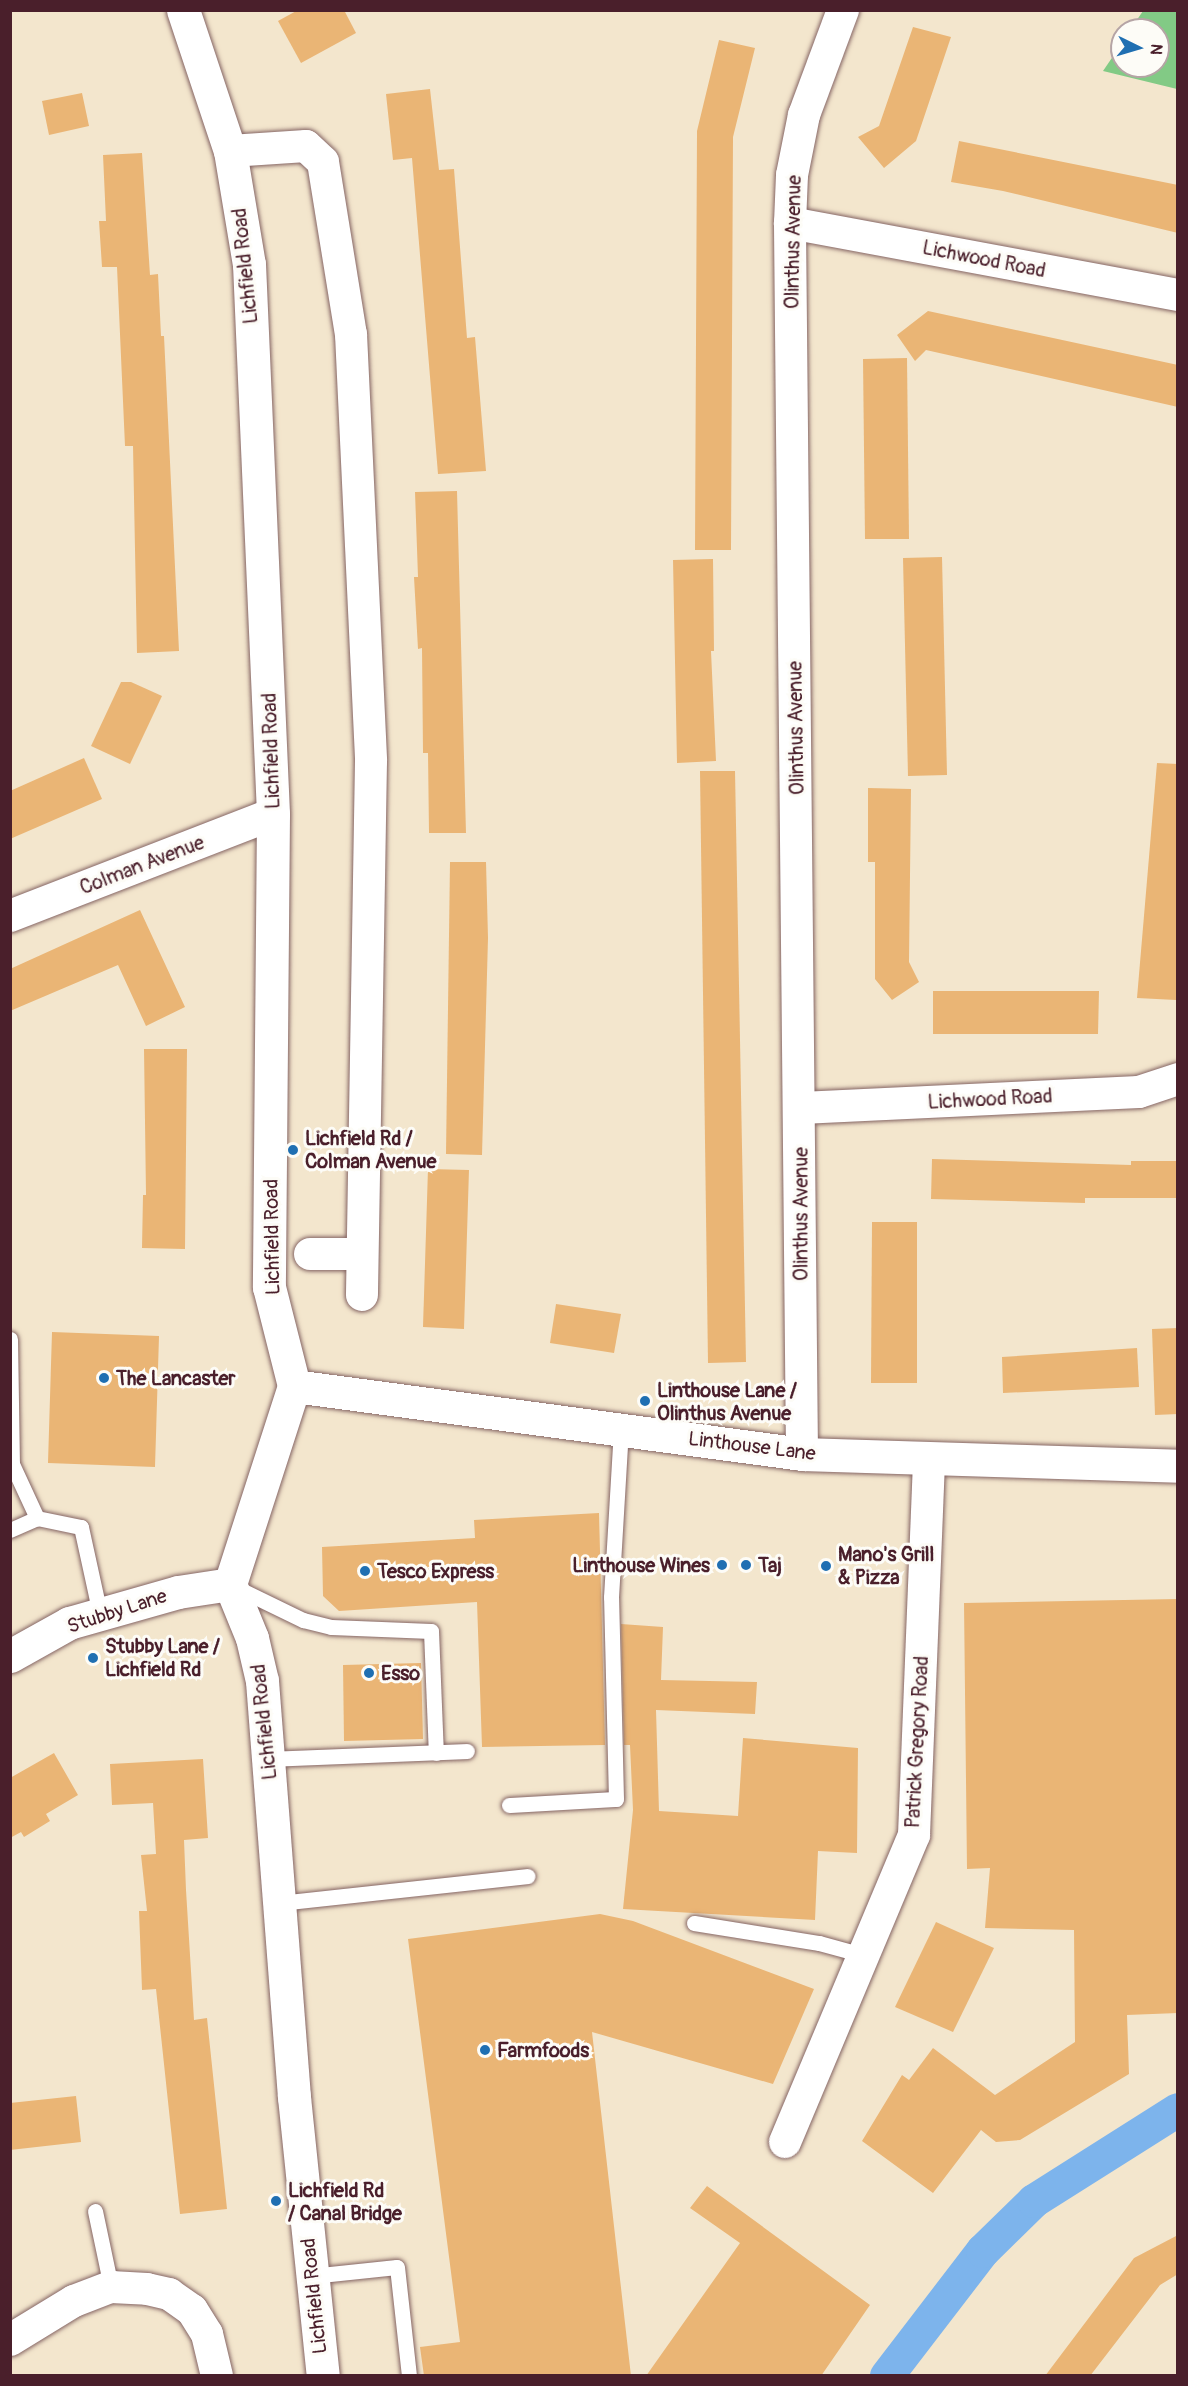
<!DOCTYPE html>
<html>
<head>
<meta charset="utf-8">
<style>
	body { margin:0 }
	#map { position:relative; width:1188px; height:2386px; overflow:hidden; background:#f3e6cd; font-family:Pangolin,sans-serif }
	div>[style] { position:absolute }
	.green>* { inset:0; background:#82ca85 }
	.canal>* { height:34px; margin:-17px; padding:0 17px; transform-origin:17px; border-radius:17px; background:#7db4ec }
	.building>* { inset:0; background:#eab575 }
	.roads { filter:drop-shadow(0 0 2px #856564) drop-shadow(0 0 2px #856564) }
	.service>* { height:15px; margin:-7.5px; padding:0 7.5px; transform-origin:7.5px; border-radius:7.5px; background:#fff }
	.minor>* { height:32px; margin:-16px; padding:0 16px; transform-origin:16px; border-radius:16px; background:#fff }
	.tertiary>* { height:33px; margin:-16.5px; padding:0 16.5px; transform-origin:16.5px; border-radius:16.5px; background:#fff }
	.primary>* { height:33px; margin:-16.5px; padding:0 16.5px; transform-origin:16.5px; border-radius:16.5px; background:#fff }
	.dots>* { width:16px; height:16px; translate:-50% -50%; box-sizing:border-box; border:3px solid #fdfcf7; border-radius:50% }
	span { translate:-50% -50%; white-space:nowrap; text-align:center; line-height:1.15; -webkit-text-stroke:6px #fdfcf7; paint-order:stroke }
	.street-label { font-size:20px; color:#4a1f2b }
	.poi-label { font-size:20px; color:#4a1f2b; font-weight:700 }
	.left { translate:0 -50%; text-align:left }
	.right { translate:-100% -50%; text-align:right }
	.frame { position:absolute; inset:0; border:12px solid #4a1f2b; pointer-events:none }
	.north { position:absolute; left:1110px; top:18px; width:60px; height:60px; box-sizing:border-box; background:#fdfcf7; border:2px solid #b5a4a5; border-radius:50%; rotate:95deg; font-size:16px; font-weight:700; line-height:24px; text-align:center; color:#4a1f2b }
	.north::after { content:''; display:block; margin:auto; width:21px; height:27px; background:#1f6fb2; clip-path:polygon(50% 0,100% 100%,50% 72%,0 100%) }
</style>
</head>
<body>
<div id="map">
	<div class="green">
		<div style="clip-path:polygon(1143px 11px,1177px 11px,1177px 89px,1103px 71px,1122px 43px,1122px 66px,1158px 66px,1158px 30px,1130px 30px)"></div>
	</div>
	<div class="canal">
		<div style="left:887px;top:2376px;width:158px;rotate:-52.5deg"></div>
		<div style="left:983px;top:2251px;width:71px;rotate:-44.4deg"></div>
		<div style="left:1034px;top:2201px;width:170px;rotate:-32.3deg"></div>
	</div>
	<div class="building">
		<div style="clip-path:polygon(298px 10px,344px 10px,356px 33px,301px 63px,278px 21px)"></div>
		<div style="clip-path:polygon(913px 27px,951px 37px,916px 141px,884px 168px,858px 137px,879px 126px)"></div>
		<div style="clip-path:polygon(719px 40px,755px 48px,733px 137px,731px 550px,695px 550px,697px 131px)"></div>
		<div style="clip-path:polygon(430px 89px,439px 170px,454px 169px,467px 338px,475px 337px,486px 471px,438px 474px,412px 158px,393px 160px,386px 94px)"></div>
		<div style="clip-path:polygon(82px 93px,89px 126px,49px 135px,42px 101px)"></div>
		<div style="clip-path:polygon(959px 141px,1178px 185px,1178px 233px,1003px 191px,951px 182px)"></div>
		<div style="clip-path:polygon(142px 153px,150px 275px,158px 274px,161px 336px,164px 336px,179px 651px,137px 653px,133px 446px,125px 446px,117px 267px,102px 267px,99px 221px,106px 221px,103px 155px)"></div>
		<div style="clip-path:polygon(928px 311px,1178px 365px,1178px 407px,926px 350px,915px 361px,897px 335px)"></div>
		<div style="clip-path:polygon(907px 358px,909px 539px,865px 539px,863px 359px)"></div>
		<div style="clip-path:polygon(457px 491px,466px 833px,429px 833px,428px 753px,423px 753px,422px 648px,418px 649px,414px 577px,418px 577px,415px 492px)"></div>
		<div style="clip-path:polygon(942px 557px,947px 775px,908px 776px,903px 558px)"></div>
		<div style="clip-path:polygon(713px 559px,714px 651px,711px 651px,716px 761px,677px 763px,673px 560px)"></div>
		<div style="clip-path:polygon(121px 682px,131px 682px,162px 696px,130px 764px,91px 746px)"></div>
		<div style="clip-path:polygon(84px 758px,102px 799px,10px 839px,10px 791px)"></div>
		<div style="clip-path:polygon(1157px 763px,1178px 764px,1176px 1000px,1137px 998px)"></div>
		<div style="clip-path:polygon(700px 771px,735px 771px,746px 1362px,708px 1363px)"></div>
		<div style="clip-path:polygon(868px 788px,911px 789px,909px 962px,919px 982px,892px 1000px,875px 979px,875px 862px,868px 862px)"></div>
		<div style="clip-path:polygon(450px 862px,486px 862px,488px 938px,482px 1155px,446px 1154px)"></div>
		<div style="clip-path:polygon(140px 910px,185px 1007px,146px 1026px,118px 965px,10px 1011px,10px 969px)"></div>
		<div style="clip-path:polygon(933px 991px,1099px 991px,1098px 1034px,933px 1034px)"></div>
		<div style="clip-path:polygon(144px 1049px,187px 1049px,185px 1249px,142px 1248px,143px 1195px,146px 1195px)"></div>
		<div style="clip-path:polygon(932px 1159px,1131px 1165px,1131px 1161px,1178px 1161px,1178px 1198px,1085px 1198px,1085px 1203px,931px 1199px)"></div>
		<div style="clip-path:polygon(428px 1169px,469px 1170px,464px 1329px,423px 1327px)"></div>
		<div style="clip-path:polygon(872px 1222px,917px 1222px,917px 1383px,871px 1383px)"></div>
		<div style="clip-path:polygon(556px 1304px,621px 1314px,614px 1353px,550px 1343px)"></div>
		<div style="clip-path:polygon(1178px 1328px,1178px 1414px,1155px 1415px,1152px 1329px)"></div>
		<div style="clip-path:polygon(52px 1332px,159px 1336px,155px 1467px,48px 1463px)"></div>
		<div style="clip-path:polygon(1137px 1348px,1139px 1387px,1003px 1393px,1002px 1357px)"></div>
		<div style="clip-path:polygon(599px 1513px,605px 1745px,482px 1747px,477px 1602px,339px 1611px,323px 1596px,322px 1547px,475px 1538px,474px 1520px)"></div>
		<div style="clip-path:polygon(1178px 1599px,1178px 2013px,1127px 2015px,1129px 2074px,1020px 2140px,996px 2142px,981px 2130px,933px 2193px,862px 2141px,902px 2075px,909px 2080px,933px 2048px,995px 2095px,1075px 2042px,1074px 1930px,985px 1928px,990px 1868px,967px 1869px,964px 1603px)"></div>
		<div style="clip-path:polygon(621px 1624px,663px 1627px,661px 1680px,757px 1682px,755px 1714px,656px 1710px,659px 1811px,738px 1816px,743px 1738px,858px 1748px,857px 1853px,818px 1851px,815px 1920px,623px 1909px,633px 1810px,630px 1745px,624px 1745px)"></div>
		<div style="clip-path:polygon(421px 1663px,423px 1739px,344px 1741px,343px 1665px)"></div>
		<div style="clip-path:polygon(54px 1753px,78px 1795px,46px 1814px,50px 1821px,24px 1837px,21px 1832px,10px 1838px,10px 1778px)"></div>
		<div style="clip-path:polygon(203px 1759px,208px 1838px,184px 1840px,186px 1890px,194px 2020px,207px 2018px,227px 2209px,180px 2214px,156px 1989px,142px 1990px,139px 1911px,147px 1911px,141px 1855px,156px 1854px,153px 1803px,112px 1805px,110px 1764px)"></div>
		<div style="clip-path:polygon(600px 1914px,633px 1921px,814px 1989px,773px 2084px,592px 2032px,631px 2376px,424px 2376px,420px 2347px,460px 2342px,408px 1939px)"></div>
		<div style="clip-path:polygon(936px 1922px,994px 1948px,953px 2032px,895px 2007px)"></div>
		<div style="clip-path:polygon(76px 2096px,81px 2142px,10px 2150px,10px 2103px)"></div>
		<div style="clip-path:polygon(707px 2186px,870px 2305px,821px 2376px,646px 2376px,740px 2243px,690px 2208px)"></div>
		<div style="clip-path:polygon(1178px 2235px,1178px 2274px,1160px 2285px,1090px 2376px,1045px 2376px,1134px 2258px)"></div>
	</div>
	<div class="roads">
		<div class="service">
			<div style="left:10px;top:1339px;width:125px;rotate:89.1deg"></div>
			<div style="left:12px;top:1464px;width:60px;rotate:65.2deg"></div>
			<div style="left:10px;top:1530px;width:30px;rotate:-24deg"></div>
			<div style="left:37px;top:1518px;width:45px;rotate:11.6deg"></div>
			<div style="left:81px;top:1527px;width:89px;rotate:77.7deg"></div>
			<div style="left:235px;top:1587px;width:76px;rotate:25.9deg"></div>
			<div style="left:303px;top:1620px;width:29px;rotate:14deg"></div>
			<div style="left:331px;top:1627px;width:100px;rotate:2.3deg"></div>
			<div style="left:431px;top:1631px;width:122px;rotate:87.7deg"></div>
			<div style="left:268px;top:1759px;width:199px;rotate:-2.3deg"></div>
			<div style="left:509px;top:1805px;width:107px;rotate:-3.2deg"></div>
			<div style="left:616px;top:1799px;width:202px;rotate:-91.4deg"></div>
			<div style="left:611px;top:1597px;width:166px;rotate:-86.6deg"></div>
			<div style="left:280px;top:1903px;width:249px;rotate:-6.2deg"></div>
			<div style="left:694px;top:1923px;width:127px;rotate:9.1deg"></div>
			<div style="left:819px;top:1943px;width:46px;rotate:15.3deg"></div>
			<div style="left:95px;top:2211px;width:78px;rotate:78.1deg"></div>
			<div style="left:311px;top:2276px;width:86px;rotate:-6deg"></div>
			<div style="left:397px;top:2267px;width:110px;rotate:83.7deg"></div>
		</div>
		<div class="minor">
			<div style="left:230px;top:151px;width:76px;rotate:-3.8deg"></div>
			<div style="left:306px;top:146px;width:23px;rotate:43deg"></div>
			<div style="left:323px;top:162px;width:174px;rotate:80.8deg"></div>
			<div style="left:351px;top:334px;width:427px;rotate:87.3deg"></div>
			<div style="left:371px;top:761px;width:534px;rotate:90.97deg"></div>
			<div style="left:790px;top:223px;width:395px;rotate:10.5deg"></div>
			<div style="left:10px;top:916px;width:282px;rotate:-21.2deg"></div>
			<div style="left:801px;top:1108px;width:338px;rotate:-2.7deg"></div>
			<div style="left:1139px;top:1092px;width:41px;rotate:-18.4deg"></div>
			<div style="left:310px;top:1254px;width:51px"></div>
			<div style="left:802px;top:1454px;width:1231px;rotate:-90.56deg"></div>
			<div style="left:790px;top:223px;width:48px;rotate:-87.6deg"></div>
			<div style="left:792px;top:175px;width:61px;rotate:-78.7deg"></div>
			<div style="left:804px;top:115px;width:112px;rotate:-69.6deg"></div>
			<div style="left:785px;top:2142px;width:333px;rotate:-67.2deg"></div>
			<div style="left:914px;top:1835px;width:375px;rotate:-87.7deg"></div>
			<div style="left:10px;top:2340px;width:75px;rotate:-31.4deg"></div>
			<div style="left:74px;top:2301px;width:40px;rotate:-21deg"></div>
			<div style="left:111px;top:2287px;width:36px;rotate:3deg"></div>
			<div style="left:147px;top:2289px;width:23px;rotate:13deg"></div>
			<div style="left:169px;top:2294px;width:28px;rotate:35deg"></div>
			<div style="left:192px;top:2310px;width:28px;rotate:58deg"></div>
			<div style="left:207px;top:2334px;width:43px;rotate:76.6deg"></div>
		</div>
		<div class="tertiary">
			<div style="left:294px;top:1386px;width:513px;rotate:7.62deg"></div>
			<div style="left:802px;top:1454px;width:376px;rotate:1.8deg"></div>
			<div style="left:10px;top:1656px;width:68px;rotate:-29.2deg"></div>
			<div style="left:69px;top:1623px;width:113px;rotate:-15.9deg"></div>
			<div style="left:178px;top:1592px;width:53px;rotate:-8.7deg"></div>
		</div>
		<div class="primary">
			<div style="left:183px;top:10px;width:149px;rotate:71.6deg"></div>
			<div style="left:230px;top:151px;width:115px;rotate:80.5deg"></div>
			<div style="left:249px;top:264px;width:551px;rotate:87.5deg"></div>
			<div style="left:273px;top:814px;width:473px;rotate:90.5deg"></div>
			<div style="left:269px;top:1287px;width:102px;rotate:75.8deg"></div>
			<div style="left:294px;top:1386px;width:208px;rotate:107.9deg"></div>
			<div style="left:230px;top:1584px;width:58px;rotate:67.8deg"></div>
			<div style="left:252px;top:1638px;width:44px;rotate:76.9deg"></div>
			<div style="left:262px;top:1681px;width:417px;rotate:85.6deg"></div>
			<div style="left:294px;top:2097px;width:281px;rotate:84.1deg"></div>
		</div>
	</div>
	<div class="dots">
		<div style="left:293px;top:1150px;background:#1f6fb2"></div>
		<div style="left:104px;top:1378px;background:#1f6fb2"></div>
		<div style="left:645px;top:1401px;background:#1f6fb2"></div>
		<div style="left:722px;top:1565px;background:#1f6fb2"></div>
		<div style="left:746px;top:1565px;background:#1f6fb2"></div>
		<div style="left:826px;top:1566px;background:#1f6fb2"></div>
		<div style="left:365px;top:1571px;background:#1f6fb2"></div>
		<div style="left:93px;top:1658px;background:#1f6fb2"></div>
		<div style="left:369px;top:1673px;background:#1f6fb2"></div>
		<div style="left:485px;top:2050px;background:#1f6fb2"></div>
		<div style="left:276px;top:2201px;background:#1f6fb2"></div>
	</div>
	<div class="street-label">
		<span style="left:793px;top:242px;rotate:-89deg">Olinthus Avenue</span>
		<span style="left:984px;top:259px;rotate:11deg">Lichwood Road</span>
		<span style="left:245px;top:266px;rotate:-96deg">Lichfield Road</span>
		<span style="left:796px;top:728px;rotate:-91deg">Olinthus Avenue</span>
		<span style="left:271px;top:751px;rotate:-92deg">Lichfield Road</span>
		<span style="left:142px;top:865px;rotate:-21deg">Colman Avenue</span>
		<span style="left:990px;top:1099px;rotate:-3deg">Lichwood Road</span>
		<span style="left:801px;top:1214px;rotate:-90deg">Olinthus Avenue</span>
		<span style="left:272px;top:1237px;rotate:-91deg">Lichfield Road</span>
		<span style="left:752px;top:1446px;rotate:7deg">Linthouse Lane</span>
		<span style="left:117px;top:1611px;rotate:-18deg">Stubby Lane</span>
		<span style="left:264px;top:1722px;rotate:-96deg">Lichfield Road</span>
		<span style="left:917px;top:1742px;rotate:-87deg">Patrick Gregory Road</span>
		<span style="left:314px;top:2296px;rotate:-96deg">Lichfield Road</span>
	</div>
	<div class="poi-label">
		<span class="left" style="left:305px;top:1150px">Lichfield Rd /<br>Colman Avenue</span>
		<span class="left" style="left:116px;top:1378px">The Lancaster</span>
		<span class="left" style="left:657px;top:1402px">Linthouse Lane /<br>Olinthus Avenue</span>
		<span class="left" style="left:838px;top:1566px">Mano's Grill<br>&amp; Pizza</span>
		<span class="right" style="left:710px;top:1565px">Linthouse Wines</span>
		<span class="left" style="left:758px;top:1565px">Taj</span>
		<span class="left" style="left:377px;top:1571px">Tesco Express</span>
		<span class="left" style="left:105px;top:1658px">Stubby Lane /<br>Lichfield Rd</span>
		<span class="left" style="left:381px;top:1673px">Esso</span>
		<span class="left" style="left:497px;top:2050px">Farmfoods</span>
		<span class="left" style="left:288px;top:2202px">Lichfield Rd<br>/ Canal Bridge</span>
	</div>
	<div class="frame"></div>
	<div class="north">N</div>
</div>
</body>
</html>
